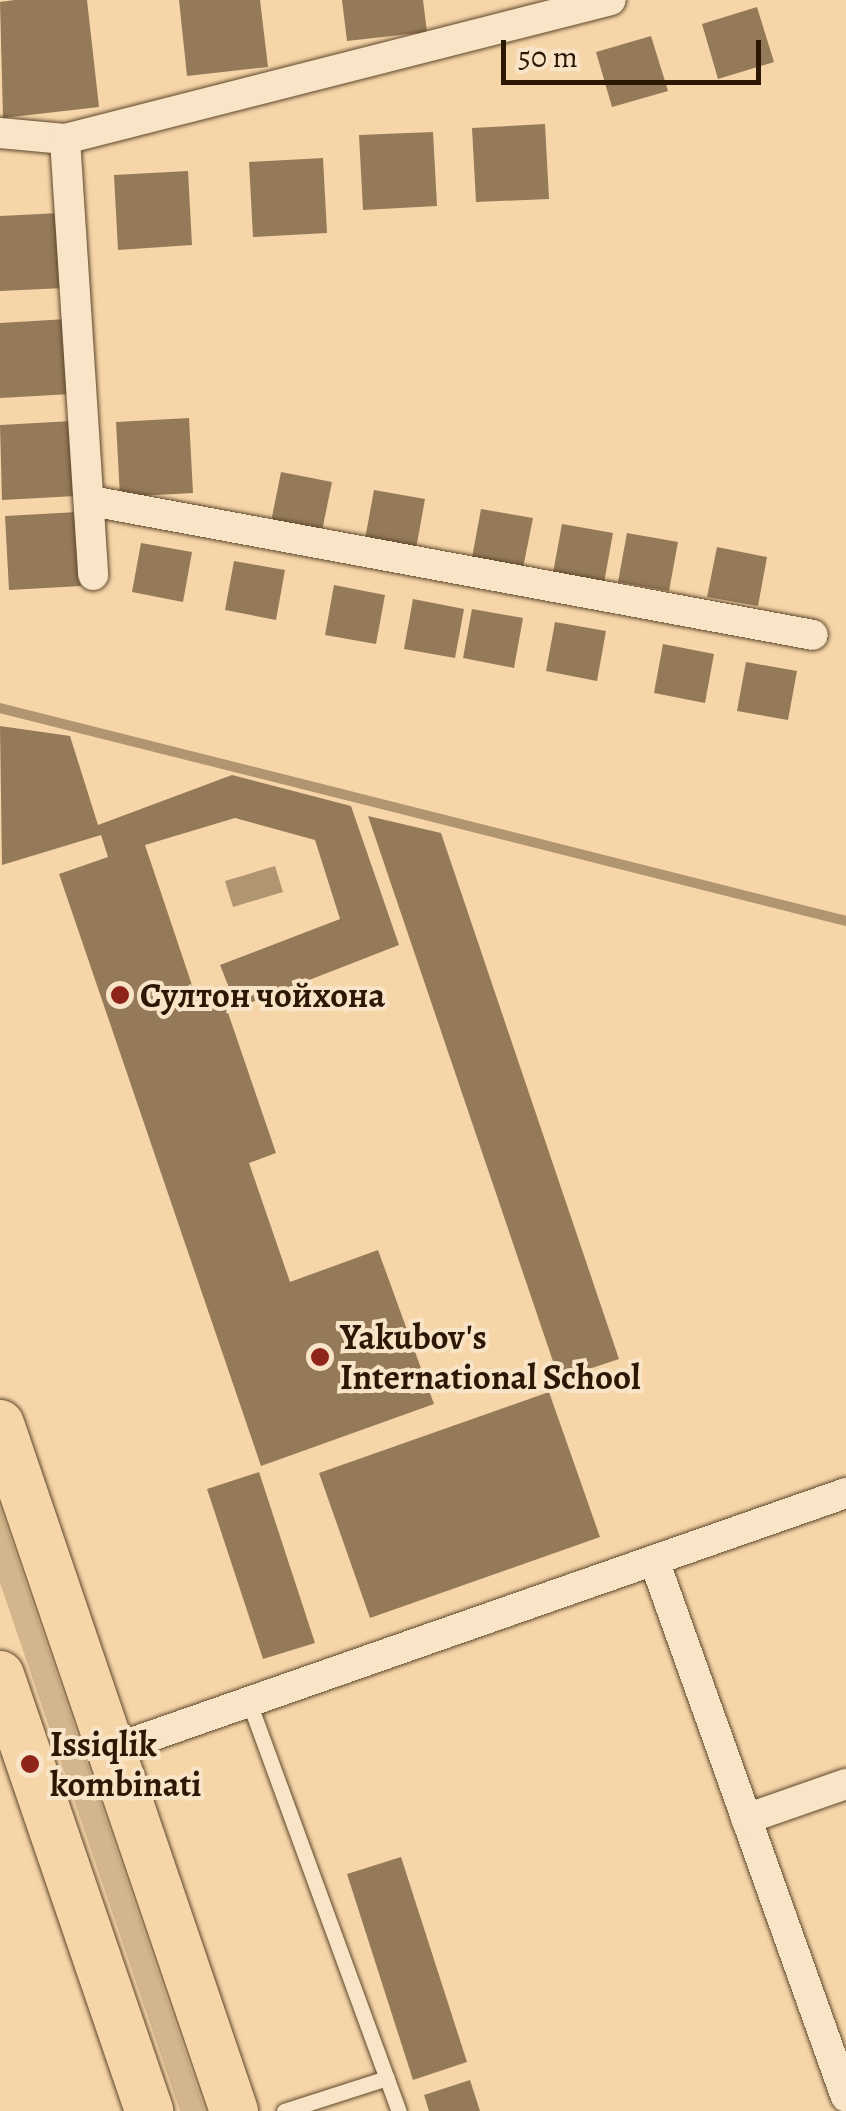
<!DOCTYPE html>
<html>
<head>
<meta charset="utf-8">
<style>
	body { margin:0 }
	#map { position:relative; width:846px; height:2111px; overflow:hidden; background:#f6d6a9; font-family:Alegreya,serif }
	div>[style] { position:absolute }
	.green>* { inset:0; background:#d4b68d }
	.water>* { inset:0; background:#b19571 }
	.stream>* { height:10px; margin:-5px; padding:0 5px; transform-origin:5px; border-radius:5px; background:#b19571 }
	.building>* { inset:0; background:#957a59 }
	.roads { filter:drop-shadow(0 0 2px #5e472c) drop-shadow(0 0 2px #5e472c) }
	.service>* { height:15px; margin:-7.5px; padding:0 7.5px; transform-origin:7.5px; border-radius:7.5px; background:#f9e4c7 }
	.minor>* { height:30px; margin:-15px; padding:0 15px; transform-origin:15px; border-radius:15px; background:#f9e4c7 }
	.trunk>* { height:48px; margin:-24px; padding:0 24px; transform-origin:24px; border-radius:24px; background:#f6d6a9 }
	.dots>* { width:28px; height:28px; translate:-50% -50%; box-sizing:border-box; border:5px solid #f9e4c7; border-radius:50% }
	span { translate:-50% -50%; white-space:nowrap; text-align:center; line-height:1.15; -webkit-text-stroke:8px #f9e4c7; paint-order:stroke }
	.poi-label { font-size:35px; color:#2c1703; font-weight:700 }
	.left { translate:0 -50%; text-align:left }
	.scale { position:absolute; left:501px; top:40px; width:260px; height:45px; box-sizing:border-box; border:5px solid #2c1703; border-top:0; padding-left:12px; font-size:30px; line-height:35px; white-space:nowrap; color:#2c1703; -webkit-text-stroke:8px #f9e4c7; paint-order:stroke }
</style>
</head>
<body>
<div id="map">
	<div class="green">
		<div style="clip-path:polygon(0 1508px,205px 2111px,180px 2111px,0 1583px)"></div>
	</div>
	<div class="water">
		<div style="clip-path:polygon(275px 866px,283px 892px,233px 907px,225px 881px)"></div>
	</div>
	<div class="stream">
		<div style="left:0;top:708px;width:872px;rotate:14.13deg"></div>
	</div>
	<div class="building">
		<div style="clip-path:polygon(15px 0,87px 0,99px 107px,3px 118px,0 2px)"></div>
		<div style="clip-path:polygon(179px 0,260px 0,268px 67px,187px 76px)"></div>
		<div style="clip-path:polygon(342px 0,423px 0,427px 32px,347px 41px)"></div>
		<div style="clip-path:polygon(757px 7px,774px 62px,718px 79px,702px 24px)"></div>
		<div style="clip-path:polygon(651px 36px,668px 91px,612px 107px,596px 52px)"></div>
		<div style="clip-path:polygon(545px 124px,549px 199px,476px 202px,472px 128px)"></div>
		<div style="clip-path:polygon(433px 132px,437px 206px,363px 210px,359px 135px)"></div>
		<div style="clip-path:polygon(323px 158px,327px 233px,253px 237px,249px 162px)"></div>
		<div style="clip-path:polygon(188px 171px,192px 245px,118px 250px,114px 175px)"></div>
		<div style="clip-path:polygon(60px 213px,64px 288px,0 291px,0 216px)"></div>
		<div style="clip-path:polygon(67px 319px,71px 394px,0 398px,0 323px)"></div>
		<div style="clip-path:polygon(189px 418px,193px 493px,120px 497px,116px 422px)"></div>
		<div style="clip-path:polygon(72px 421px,76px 496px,2px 500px,0 425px)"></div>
		<div style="clip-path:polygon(281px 472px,332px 482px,322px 531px,271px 522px)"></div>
		<div style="clip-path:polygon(374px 490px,425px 499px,416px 549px,365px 539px)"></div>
		<div style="clip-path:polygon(481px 509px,533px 518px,523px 568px,472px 558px)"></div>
		<div style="clip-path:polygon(78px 512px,81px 586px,9px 590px,5px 516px)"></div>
		<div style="clip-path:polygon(562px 524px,613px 533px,604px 583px,553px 573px)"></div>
		<div style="clip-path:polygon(627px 533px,678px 542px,669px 591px,618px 582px)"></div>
		<div style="clip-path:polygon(141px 543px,192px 552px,183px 602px,132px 592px)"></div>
		<div style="clip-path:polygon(717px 547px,767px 557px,758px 606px,707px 597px)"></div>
		<div style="clip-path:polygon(234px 561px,285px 570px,276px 620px,225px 610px)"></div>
		<div style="clip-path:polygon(334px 585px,385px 595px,376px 644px,325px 635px)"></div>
		<div style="clip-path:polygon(413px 599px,464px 609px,455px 658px,404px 649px)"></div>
		<div style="clip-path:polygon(472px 609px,523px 618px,514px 668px,463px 658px)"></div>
		<div style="clip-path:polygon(555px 622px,606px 631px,597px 681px,546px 671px)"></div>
		<div style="clip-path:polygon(663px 644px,714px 654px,705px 703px,654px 693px)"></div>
		<div style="clip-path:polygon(746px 662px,797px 671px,788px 720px,737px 711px)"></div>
		<div style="clip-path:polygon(0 726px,70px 736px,98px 825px,232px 775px,351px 806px,399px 945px,237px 1008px,220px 965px,340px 919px,315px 840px,235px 818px,145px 845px,200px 1009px,224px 1001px,276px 1153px,249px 1163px,290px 1282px,378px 1250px,434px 1404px,261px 1466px,59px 874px,108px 857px,101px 835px,2px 865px)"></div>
		<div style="clip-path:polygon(368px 816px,441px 833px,619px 1359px,559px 1379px)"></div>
		<div style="clip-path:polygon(549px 1392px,600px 1537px,370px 1618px,319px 1473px)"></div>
		<div style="clip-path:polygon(259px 1472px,315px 1643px,263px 1659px,207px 1489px)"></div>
		<div style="clip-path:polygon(401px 1857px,467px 2062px,413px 2080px,347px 1874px)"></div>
		<div style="clip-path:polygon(470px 2080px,480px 2111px,429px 2111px,424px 2095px)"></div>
	</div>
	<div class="roads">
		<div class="service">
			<div style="left:249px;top:1702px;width:436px;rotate:69.9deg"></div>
			<div style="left:284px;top:2111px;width:108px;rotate:-17.8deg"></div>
		</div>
		<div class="minor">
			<div style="left:0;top:133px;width:65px;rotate:5.3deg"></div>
			<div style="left:65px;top:139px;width:563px;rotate:-14.28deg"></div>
			<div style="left:65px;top:139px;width:437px;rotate:86.3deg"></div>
			<div style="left:91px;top:501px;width:734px;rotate:10.51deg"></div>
			<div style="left:654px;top:1560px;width:570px;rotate:70.33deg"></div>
			<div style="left:111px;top:1750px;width:779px;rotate:-19.27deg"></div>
			<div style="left:746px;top:1819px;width:106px;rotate:-19.3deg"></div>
		</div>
		<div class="trunk">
			<div style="left:0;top:1424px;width:726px;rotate:71.19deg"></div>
			<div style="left:0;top:1675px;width:461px;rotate:71.1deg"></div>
		</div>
	</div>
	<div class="dots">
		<div style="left:120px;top:995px;background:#8f2418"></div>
		<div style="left:320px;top:1357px;background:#8f2418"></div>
		<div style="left:30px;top:1764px;background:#8f2418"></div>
	</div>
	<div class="poi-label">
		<span class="left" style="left:140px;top:995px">Султон чойхона</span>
		<span class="left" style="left:340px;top:1357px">Yakubov's<br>International School</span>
		<span class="left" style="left:50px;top:1764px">Issiqlik<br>kombinati</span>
	</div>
	<div class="scale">50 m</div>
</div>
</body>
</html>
